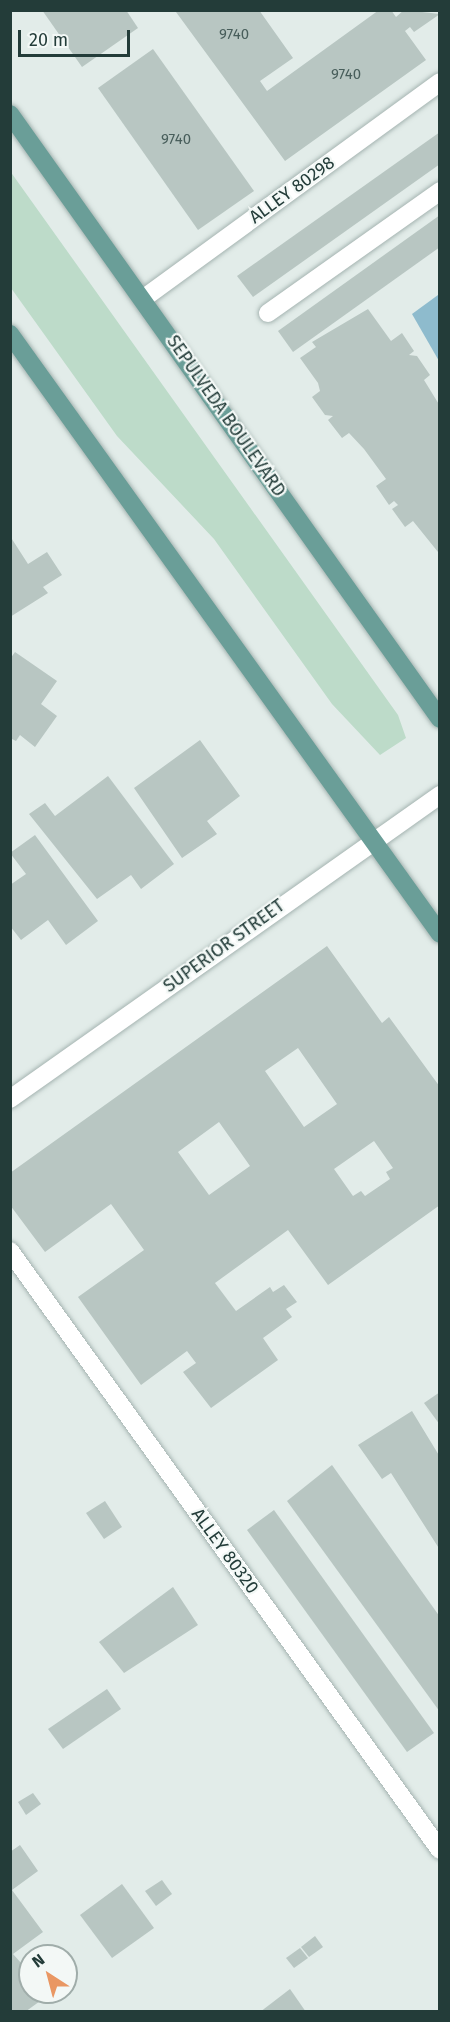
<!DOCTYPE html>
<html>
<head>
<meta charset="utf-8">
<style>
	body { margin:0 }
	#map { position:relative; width:450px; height:2022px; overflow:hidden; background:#e2ece9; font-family:"Fira Sans",sans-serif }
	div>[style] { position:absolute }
	.green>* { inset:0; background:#bddbc9 }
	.water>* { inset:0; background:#8ebbcd }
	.building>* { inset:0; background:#b8c6c2 }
	.roads { filter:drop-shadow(0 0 2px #a5b4b1) drop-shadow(0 0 2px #a5b4b1) }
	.service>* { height:18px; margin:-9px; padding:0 9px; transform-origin:9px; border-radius:9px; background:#fff }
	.minor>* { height:18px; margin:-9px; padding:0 9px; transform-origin:9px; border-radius:9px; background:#fff }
	.primary>* { height:18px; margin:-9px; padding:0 9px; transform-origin:9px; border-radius:9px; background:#6a9e98 }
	span { translate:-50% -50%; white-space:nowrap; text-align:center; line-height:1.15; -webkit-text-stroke:4.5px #f3f8f6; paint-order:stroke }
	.number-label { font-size:15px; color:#485e5b }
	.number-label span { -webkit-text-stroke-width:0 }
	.street-label { font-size:18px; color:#233c39 }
	.frame { position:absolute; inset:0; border:12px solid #233c39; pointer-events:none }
	.north { position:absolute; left:18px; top:1944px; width:60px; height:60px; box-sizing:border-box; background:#f3f8f6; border:2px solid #a0adaa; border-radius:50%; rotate:324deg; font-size:16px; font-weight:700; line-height:24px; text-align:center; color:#233c39 }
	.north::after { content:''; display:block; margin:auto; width:21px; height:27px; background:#e99763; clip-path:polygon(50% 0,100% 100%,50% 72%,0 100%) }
	.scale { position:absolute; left:18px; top:30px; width:112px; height:27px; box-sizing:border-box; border:3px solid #233c39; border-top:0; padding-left:8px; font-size:18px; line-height:21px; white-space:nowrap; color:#233c39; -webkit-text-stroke:4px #f3f8f6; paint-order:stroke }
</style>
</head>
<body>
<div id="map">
	<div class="green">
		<div style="clip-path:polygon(10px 171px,398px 715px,406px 738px,380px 755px,332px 704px,214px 539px,117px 436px,11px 288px)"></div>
	</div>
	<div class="water">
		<div style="clip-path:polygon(438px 295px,440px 297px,439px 361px,412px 314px)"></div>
	</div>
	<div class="building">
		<div style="clip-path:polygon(42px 10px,126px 10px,138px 28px,82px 67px)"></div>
		<div style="clip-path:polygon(259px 10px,293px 58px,260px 81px,267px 91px,379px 10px,391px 10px,396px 17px,404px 10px,440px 14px,414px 32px,410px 27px,405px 31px,426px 60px,285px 161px,176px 12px)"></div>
		<div style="clip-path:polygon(153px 49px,254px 191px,198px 230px,98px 88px)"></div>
		<div style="clip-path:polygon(440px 132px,440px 164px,253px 297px,237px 276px)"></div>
		<div style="clip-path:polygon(440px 215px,440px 247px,293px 352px,278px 331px)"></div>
		<div style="clip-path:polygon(368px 309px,391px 341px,402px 333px,414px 351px,409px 355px,417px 356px,430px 375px,424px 380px,440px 406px,438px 552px,413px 521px,405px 527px,392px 509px,398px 505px,394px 501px,389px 505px,376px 486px,386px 479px,364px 449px,349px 433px,342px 438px,328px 420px,333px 416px,325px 415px,312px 397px,320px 391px,318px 383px,300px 358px,316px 347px,312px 342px)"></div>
		<div style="clip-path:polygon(10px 536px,28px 564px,47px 552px,62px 575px,43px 587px,48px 593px,10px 617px)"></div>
		<div style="clip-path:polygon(15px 652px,57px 681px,41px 704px,57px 716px,35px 747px,20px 735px,16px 741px,10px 738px,10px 659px)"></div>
		<div style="clip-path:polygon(200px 740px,240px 796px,207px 821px,217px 834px,182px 858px,134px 788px)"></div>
		<div style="clip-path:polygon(108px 776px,174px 864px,141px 889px,131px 875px,97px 899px,29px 814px,45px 803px,55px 816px)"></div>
		<div style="clip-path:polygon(35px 835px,98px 921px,66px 945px,48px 920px,21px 940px,10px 926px,10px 885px,26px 874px,10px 853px)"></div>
		<div style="clip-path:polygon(evenodd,327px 946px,382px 1023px,389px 1017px,440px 1087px,440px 1205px,328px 1285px,288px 1230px,215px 1283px,236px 1311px,270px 1287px,273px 1292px,284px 1285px,297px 1302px,286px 1309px,292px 1317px,263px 1338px,278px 1360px,211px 1408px,183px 1372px,196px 1363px,187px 1351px,141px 1385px,78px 1297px,144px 1250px,111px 1204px,45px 1252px,10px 1205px,10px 1173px,327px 946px,298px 1048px,337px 1104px,304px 1127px,265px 1071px,298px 1048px,327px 946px,219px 1122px,250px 1166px,209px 1195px,178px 1152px,219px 1122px,327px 946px,374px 1141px,393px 1168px,386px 1172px,390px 1179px,365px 1196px,361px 1191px,353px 1196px,334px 1169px,374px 1141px)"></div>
		<div style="clip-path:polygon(440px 1392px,440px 1425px,424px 1403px)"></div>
		<div style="clip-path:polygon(412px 1411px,440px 1457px,440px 1550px,391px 1473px,382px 1479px,358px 1445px)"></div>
		<div style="clip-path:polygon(332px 1465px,440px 1617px,440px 1712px,287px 1501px)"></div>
		<div style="clip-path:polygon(105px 1501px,122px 1527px,104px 1539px,86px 1513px)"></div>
		<div style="clip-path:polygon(274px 1510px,434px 1733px,407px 1752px,247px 1530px)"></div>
		<div style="clip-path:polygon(173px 1587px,198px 1625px,124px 1673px,99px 1642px)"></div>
		<div style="clip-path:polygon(107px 1689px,121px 1709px,63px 1749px,48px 1729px)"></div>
		<div style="clip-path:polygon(33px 1793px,41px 1804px,26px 1815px,18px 1802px)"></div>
		<div style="clip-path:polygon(20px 1845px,38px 1871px,12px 1890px,43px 1932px,13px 1954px,30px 1973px,30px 1992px,47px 1996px,25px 2012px,10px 2012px,10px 1852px)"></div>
		<div style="clip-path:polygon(162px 1880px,172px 1894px,156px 1906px,145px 1891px)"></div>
		<div style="clip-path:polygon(122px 1884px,154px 1928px,112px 1958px,80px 1915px)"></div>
		<div style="clip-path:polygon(315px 1936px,323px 1947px,309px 1957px,301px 1947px)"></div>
		<div style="clip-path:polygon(300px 1948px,308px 1958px,294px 1968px,286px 1958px)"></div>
		<div style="clip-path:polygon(290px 1989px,306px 2012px,260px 2012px)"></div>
	</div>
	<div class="roads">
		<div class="service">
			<div style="left:144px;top:298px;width:366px;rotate:-36.1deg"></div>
			<div style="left:268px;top:313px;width:211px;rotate:-35.3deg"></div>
			<div style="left:10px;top:1251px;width:737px;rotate:54.33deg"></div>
		</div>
		<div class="minor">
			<div style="left:10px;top:1099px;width:527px;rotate:-35.26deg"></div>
		</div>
		<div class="primary">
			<div style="left:10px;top:114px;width:742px;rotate:54.6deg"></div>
			<div style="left:10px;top:334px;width:738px;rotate:54.37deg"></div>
		</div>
	</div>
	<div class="number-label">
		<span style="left:234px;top:35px">9740</span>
		<span style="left:346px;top:75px">9740</span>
		<span style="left:176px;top:140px">9740</span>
	</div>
	<div class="street-label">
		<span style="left:292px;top:190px;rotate:-36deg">ALLEY 80298</span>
		<span style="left:226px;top:416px;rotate:55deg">SEPULVEDA BOULEVARD</span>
		<span style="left:224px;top:946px;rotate:-36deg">SUPERIOR STREET</span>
		<span style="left:225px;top:1551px;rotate:54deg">ALLEY 80320</span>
	</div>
	<div class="frame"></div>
	<div class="north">N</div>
	<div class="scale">20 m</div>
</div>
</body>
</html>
